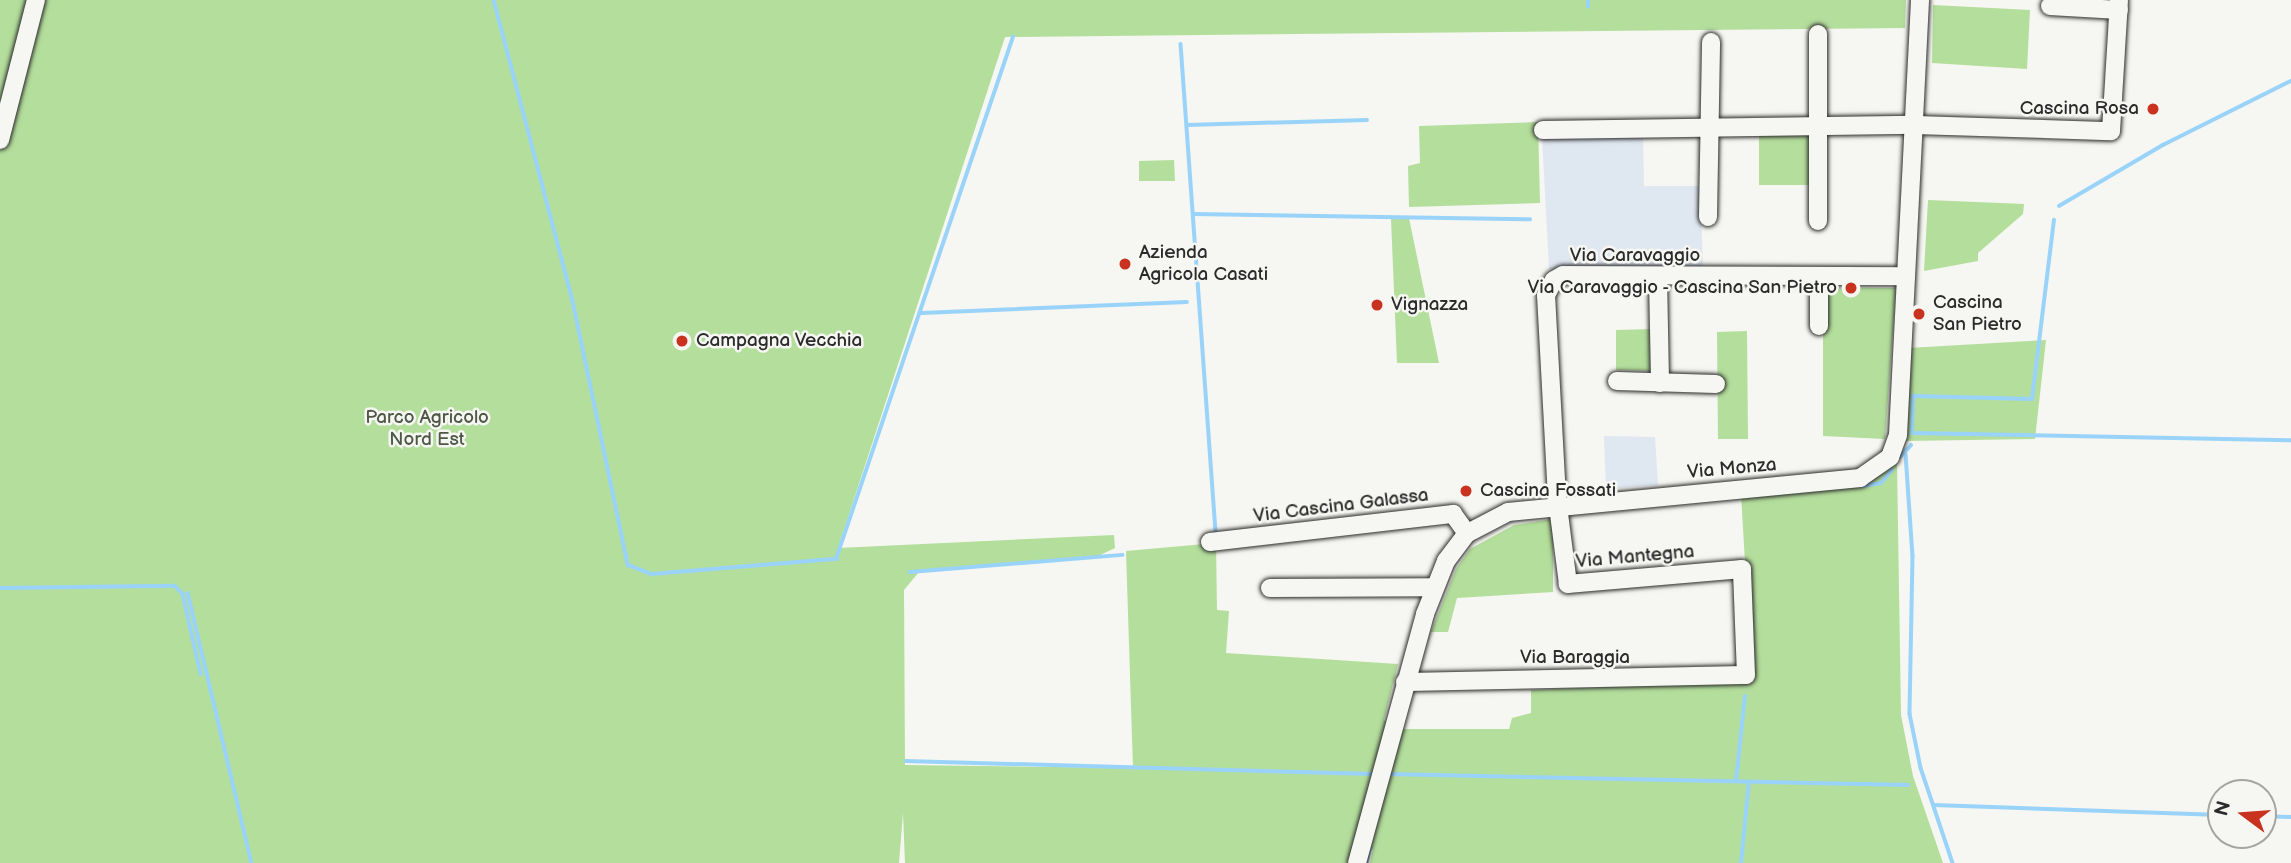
<!DOCTYPE html>
<html>
<head>
<meta charset="utf-8">
<style>
	body { margin:0 }
	#map { position:relative; width:2291px; height:863px; overflow:hidden; background:#f6f6f2; font-family:"Balsamiq Sans",sans-serif }
	div>[style] { position:absolute }
	.built>* { inset:0; background:#dfe7f1 }
	.green>* { inset:0; background:#b4de9c }
	.stream>* { height:3.5px; margin:-1.75px; padding:0 1.75px; transform-origin:1.75px; border-radius:1.75px; background:#99d3f9 }
	.roads { filter:drop-shadow(0 0 2px #2b2b2b) drop-shadow(0 0 2px #2b2b2b) }
	.minor>* { height:18px; margin:-9px; padding:0 9px; transform-origin:9px; border-radius:9px; background:#f6f6f2 }
	.dots>* { width:19px; height:19px; translate:-50% -50%; box-sizing:border-box; border:4px solid #f6f6f2; border-radius:50% }
	span { translate:-50% -50%; white-space:nowrap; text-align:center; line-height:1.15; -webkit-text-stroke:5px #f6f6f2; paint-order:stroke }
	.poi-label { font-size:19px; color:#2b2b2b }
	.right { translate:-100% -50%; text-align:right }
	.left { translate:0 -50%; text-align:left }
	.street-label { font-size:19px; color:#2b2b2b }
	.park-label { font-size:19px; color:#4d5847 }
	.north { position:absolute; left:2207px; top:779px; width:70px; height:70px; box-sizing:border-box; background:#f6f6f2; border:2px solid #a5a5a2; border-radius:50%; rotate:286deg; font-size:19px; font-weight:700; line-height:28px; text-align:center; color:#2b2b2b }
	.north::after { content:''; display:block; margin:auto; width:24px; height:32px; background:#c8321e; clip-path:polygon(50% 0,100% 100%,50% 72%,0 100%) }
</style>
</head>
<body>
<div id="map">
	<div class="built">
		<div style="clip-path:polygon(1643px 132px,1644px 186px,1700px 186px,1703px 267px,1549px 269px,1542px 136px)"></div>
		<div style="clip-path:polygon(1604px 436px,1655px 437px,1658px 485px,1606px 489px)"></div>
	</div>
	<div class="green">
		<div style="clip-path:polygon(0 0,1906px 0,1905px 28px,1005px 37px,838px 548px,1114px 535px,1115px 548px,1096px 557px,919px 572px,904px 590px,905px 765px,1133px 768px,1126px 551px,1216px 543px,1217px 610px,1229px 611px,1226px 653px,1398px 664px,1384px 720px,1396px 729px,1509px 729px,1512px 718px,1531px 713px,1531px 690px,1752px 681px,1741px 494px,1863px 483px,1897px 463px,1901px 715px,1913px 776px,1943px 863px,1370px 863px,1373px 850px,1365px 849px,1361px 863px,905px 863px,903px 813px,899px 863px,0 863px)"></div>
		<div style="clip-path:polygon(1933px 5px,2030px 10px,2027px 69px,1932px 63px)"></div>
		<div style="clip-path:polygon(1538px 122px,1540px 203px,1409px 207px,1408px 166px,1420px 163px,1419px 126px)"></div>
		<div style="clip-path:polygon(1813px 130px,1814px 185px,1759px 185px,1759px 132px)"></div>
		<div style="clip-path:polygon(1174px 160px,1175px 181px,1139px 181px,1139px 161px)"></div>
		<div style="clip-path:polygon(1928px 200px,2024px 204px,2023px 214px,1978px 253px,1978px 261px,1924px 271px)"></div>
		<div style="clip-path:polygon(1409px 218px,1439px 363px,1397px 363px,1391px 219px)"></div>
		<div style="clip-path:polygon(1823px 287px,1896px 288px,1885px 439px,1823px 436px)"></div>
		<div style="clip-path:polygon(1655px 329px,1655px 371px,1616px 370px,1616px 330px)"></div>
		<div style="clip-path:polygon(1747px 331px,1748px 439px,1718px 439px,1717px 332px)"></div>
		<div style="clip-path:polygon(2046px 340px,2035px 439px,1904px 441px,1908px 348px)"></div>
		<div style="clip-path:polygon(1553px 519px,1553px 592px,1457px 598px,1448px 632px,1431px 632px,1456px 569px,1470px 549px,1514px 525px)"></div>
	</div>
	<div class="stream">
		<div style="left:494px;top:0;width:311px;rotate:75.3deg"></div>
		<div style="left:573px;top:301px;width:270px;rotate:78.2deg"></div>
		<div style="left:628px;top:565px;width:26px;rotate:21deg"></div>
		<div style="left:652px;top:574px;width:185px;rotate:-4.7deg"></div>
		<div style="left:836px;top:559px;width:551px;rotate:-71.27deg"></div>
		<div style="left:1588px;top:7px;width:7px;rotate:-90deg"></div>
		<div style="left:1181px;top:44px;width:490px;rotate:85.9deg"></div>
		<div style="left:1187px;top:125px;width:180px;rotate:-1.6deg"></div>
		<div style="left:2059px;top:206px;width:121px;rotate:-30.4deg"></div>
		<div style="left:2163px;top:145px;width:143px;rotate:-26.6deg"></div>
		<div style="left:1193px;top:214px;width:337px;rotate:0.9deg"></div>
		<div style="left:922px;top:313px;width:265px;rotate:-2.4deg"></div>
		<div style="left:1912px;top:430px;width:34px;rotate:-88deg"></div>
		<div style="left:1913px;top:396px;width:119px;rotate:1.4deg"></div>
		<div style="left:2032px;top:399px;width:180px;rotate:-83deg"></div>
		<div style="left:1912px;top:433px;width:379px;rotate:1.1deg"></div>
		<div style="left:1906px;top:454px;width:102px;rotate:86.1deg"></div>
		<div style="left:1913px;top:556px;width:158px;rotate:91.1deg"></div>
		<div style="left:1910px;top:714px;width:55px;rotate:78.5deg"></div>
		<div style="left:1921px;top:768px;width:100px;rotate:71.4deg"></div>
		<div style="left:1900px;top:457px;width:16px;rotate:-47deg"></div>
		<div style="left:1862px;top:486px;width:19px;rotate:-9deg"></div>
		<div style="left:1881px;top:483px;width:17px;rotate:-50deg"></div>
		<div style="left:910px;top:572px;width:213px;rotate:-4.6deg"></div>
		<div style="left:0;top:588px;width:175px;rotate:-0.7deg"></div>
		<div style="left:175px;top:586px;width:11px;rotate:45deg"></div>
		<div style="left:183px;top:594px;width:82px;rotate:77.3deg"></div>
		<div style="left:188px;top:593px;width:277px;rotate:76.7deg"></div>
		<div style="left:906px;top:761px;width:467px;rotate:1.6deg"></div>
		<div style="left:1387px;top:774px;width:521px;rotate:1.21deg"></div>
		<div style="left:1736px;top:781px;width:85px;rotate:-84deg"></div>
		<div style="left:1934px;top:805px;width:287px;rotate:2deg"></div>
		<div style="left:2263px;top:816px;width:28px;rotate:2deg"></div>
		<div style="left:1366px;top:863px;width:16px;rotate:-75deg"></div>
		<div style="left:1741px;top:863px;width:81px;rotate:-84.4deg"></div>
	</div>
	<div class="roads">
		<div class="minor">
			<div style="left:2050px;top:6px;width:69px;rotate:3.3deg"></div>
			<div style="left:1818px;top:34px;width:187px;rotate:90deg"></div>
			<div style="left:1543px;top:130px;width:372px;rotate:-0.8deg"></div>
			<div style="left:1915px;top:125px;width:196px;rotate:1.8deg"></div>
			<div style="left:2111px;top:131px;width:131px;rotate:-86.5deg"></div>
			<div style="left:0;top:140px;width:145px;rotate:-75.6deg"></div>
			<div style="left:1708px;top:217px;width:175px;rotate:-89deg"></div>
			<div style="left:1658px;top:277px;width:106px;rotate:88.9deg"></div>
			<div style="left:1819px;top:326px;width:50px;rotate:-90deg"></div>
			<div style="left:1617px;top:381px;width:99px;rotate:1.7deg"></div>
			<div style="left:1210px;top:542px;width:245px;rotate:-6.6deg"></div>
			<div style="left:1453px;top:514px;width:24px;rotate:54deg"></div>
			<div style="left:1270px;top:588px;width:164px;rotate:-0.3deg"></div>
			<div style="left:1405px;top:682px;width:341px;rotate:-1.2deg"></div>
			<div style="left:1746px;top:675px;width:106px;rotate:-92.2deg"></div>
			<div style="left:1742px;top:569px;width:175px;rotate:175.1deg"></div>
			<div style="left:1568px;top:584px;width:87px;rotate:-97.3deg"></div>
			<div style="left:1557px;top:498px;width:203px;rotate:-93.1deg"></div>
			<div style="left:1546px;top:295px;width:17px;rotate:-62deg"></div>
			<div style="left:1554px;top:280px;width:10px;rotate:-29deg"></div>
			<div style="left:1563px;top:275px;width:343px;rotate:0.2deg"></div>
			<div style="left:1357px;top:863px;width:258px;rotate:-74.7deg"></div>
			<div style="left:1425px;top:614px;width:57px;rotate:-68.4deg"></div>
			<div style="left:1446px;top:561px;width:34px;rotate:-53deg"></div>
			<div style="left:1466px;top:534px;width:47px;rotate:-27.6deg"></div>
			<div style="left:1508px;top:512px;width:354px;rotate:-5.5deg"></div>
			<div style="left:1860px;top:478px;width:37px;rotate:-35deg"></div>
			<div style="left:1890px;top:457px;width:23px;rotate:-70deg"></div>
			<div style="left:1898px;top:435px;width:436px;rotate:-87.1deg"></div>
		</div>
	</div>
	<div class="dots">
		<div style="left:2153px;top:109px;background:#c8321e"></div>
		<div style="left:1125px;top:264px;background:#c8321e"></div>
		<div style="left:1851px;top:288px;background:#c8321e"></div>
		<div style="left:1377px;top:305px;background:#c8321e"></div>
		<div style="left:1919px;top:314px;background:#c8321e"></div>
		<div style="left:682px;top:341px;background:#c8321e"></div>
		<div style="left:1466px;top:491px;background:#c8321e"></div>
	</div>
	<div class="poi-label">
		<span class="right" style="left:2139px;top:109px">Cascina Rosa</span>
		<span class="left" style="left:1139px;top:264px">Azienda<br>Agricola Casati</span>
		<span class="right" style="left:1837px;top:288px">Via Caravaggio - Cascina San Pietro</span>
		<span class="left" style="left:1933px;top:314px">Cascina<br>San Pietro</span>
		<span class="left" style="left:1391px;top:305px">Vignazza</span>
		<span class="left" style="left:696px;top:341px">Campagna Vecchia</span>
		<span class="left" style="left:1480px;top:491px">Cascina Fossati</span>
	</div>
	<div class="street-label">
		<span style="left:1635px;top:256px">Via Caravaggio</span>
		<span style="left:1732px;top:469px;rotate:-5deg">Via Monza</span>
		<span style="left:1341px;top:506px;rotate:-7deg">Via Cascina Galassa</span>
		<span style="left:1635px;top:557px;rotate:-5deg">Via Mantegna</span>
		<span style="left:1575px;top:658px">Via Baraggia</span>
	</div>
	<div class="park-label">
		<span style="left:427px;top:429px">Parco Agricolo<br>Nord Est</span>
	</div>
	<div class="north">N</div>
</div>
</body>
</html>
